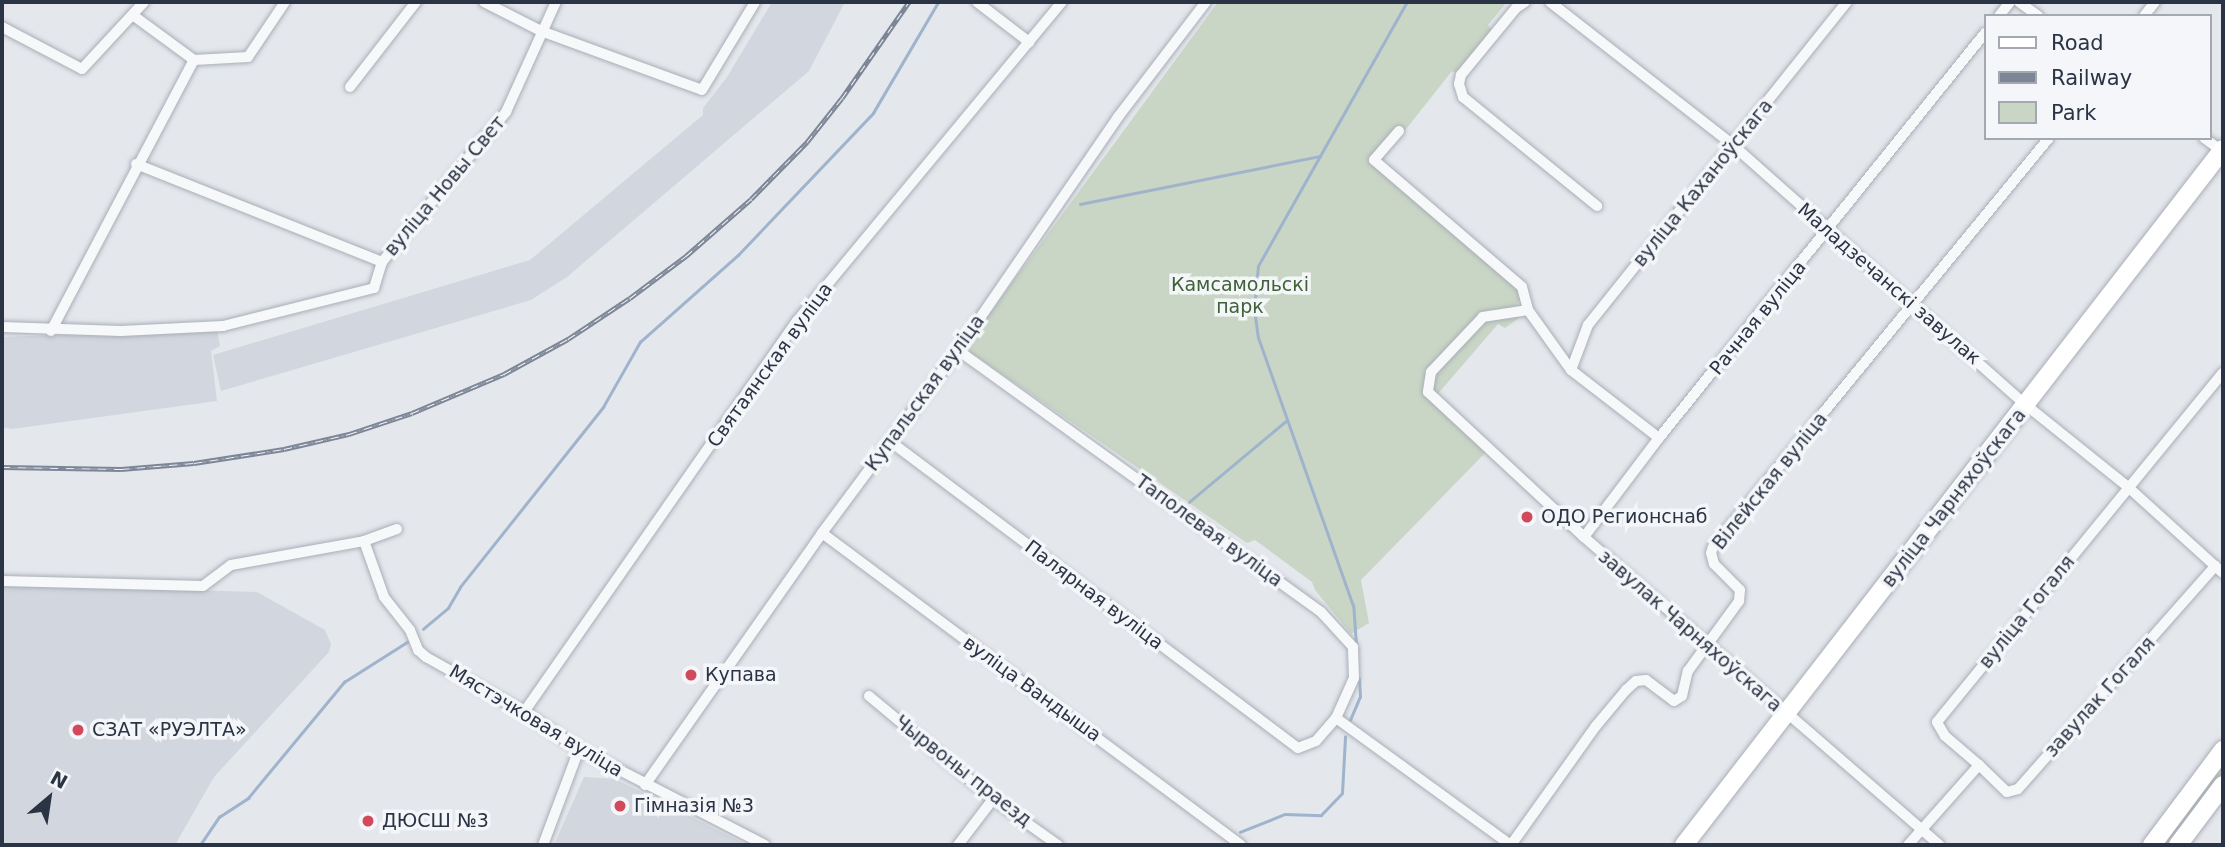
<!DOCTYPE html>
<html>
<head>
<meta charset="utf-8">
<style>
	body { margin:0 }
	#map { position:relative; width:2225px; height:847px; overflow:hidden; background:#e4e7ec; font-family:"DejaVu Sans",sans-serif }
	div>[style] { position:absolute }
	.built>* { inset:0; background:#d2d6de }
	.green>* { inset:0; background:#c9d6c5 }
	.stream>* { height:2.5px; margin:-1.25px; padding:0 1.25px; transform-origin:1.25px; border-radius:1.25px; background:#9fb4cc }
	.roads { filter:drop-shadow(0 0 2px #a9aeb7) drop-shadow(0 0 2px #a9aeb7) }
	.street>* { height:10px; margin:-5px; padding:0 5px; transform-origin:5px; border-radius:5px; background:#f7f8fa }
	.primary>* { height:18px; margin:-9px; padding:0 9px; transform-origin:9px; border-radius:9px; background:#fff }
	.rail>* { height:5px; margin-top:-2.5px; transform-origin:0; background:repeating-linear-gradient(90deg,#f4f6f9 0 8px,#7d8696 0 16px); box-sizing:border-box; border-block:2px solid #7d8696 }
	.dots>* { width:19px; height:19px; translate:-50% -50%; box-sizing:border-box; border:4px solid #f4f6f9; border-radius:50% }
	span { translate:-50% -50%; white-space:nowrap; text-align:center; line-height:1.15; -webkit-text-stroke:7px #f4f6f9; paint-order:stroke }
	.street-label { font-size:19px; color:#2b3445 }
	.park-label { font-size:19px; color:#3f6138 }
	.poi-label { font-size:19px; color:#2b3445 }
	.left { translate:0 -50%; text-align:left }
	.frame { position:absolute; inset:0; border:4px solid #2b3445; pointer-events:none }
	.legend { position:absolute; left:1984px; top:14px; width:228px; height:126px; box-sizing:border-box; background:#f4f6f9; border:2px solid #a4a8b1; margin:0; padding:9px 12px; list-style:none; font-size:21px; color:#2b3445 }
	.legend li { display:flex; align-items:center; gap:14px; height:35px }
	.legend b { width:35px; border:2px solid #a4a8b1 }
	.north { position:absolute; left:14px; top:763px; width:70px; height:70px; -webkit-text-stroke:5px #f4f6f9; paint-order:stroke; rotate:29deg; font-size:19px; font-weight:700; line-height:28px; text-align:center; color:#2b3445 }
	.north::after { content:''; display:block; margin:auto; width:24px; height:32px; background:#2b3445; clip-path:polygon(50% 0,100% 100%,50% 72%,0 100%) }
</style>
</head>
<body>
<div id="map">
	<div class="built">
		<div style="clip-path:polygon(772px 2px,845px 2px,809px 71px,567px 277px,531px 300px,221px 391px,213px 355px,530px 260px,703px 115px,703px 108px,727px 77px)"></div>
		<div style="clip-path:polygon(217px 329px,220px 346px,211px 351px,217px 401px,12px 429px,2px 427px,2px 337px)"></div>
		<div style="clip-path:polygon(2px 584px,257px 592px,325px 630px,331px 644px,329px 652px,214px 777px,175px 845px,2px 845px)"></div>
		<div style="clip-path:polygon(584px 777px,615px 779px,747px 845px,554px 845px)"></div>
	</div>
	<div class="green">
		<div style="clip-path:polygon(1218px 2px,1507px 2px,1488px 25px,1492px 30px,1455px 73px,1452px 71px,1376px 167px,1513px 284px,1522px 297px,1517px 303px,1519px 318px,1505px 328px,1498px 324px,1436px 396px,1490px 448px,1361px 580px,1369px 623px,1351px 634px,1315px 590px,1312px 582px,1255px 540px,1247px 543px,970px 352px,968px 343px)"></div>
		<div style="clip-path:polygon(2223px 754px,2223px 779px,2174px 845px,2156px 845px)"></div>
	</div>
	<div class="stream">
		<div style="left:1080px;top:204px;width:245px;rotate:-11.3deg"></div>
		<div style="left:1189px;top:502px;width:126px;rotate:-39.9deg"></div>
		<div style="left:423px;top:629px;width:33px;rotate:-40deg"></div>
		<div style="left:448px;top:608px;width:24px;rotate:-60deg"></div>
		<div style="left:460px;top:587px;width:230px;rotate:-51.5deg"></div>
		<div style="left:603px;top:407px;width:75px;rotate:-60.4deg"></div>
		<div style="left:640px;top:342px;width:131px;rotate:-41.6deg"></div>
		<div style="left:738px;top:255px;width:196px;rotate:-46.4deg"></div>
		<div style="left:873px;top:113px;width:129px;rotate:-59.6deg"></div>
		<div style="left:1356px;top:645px;width:39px;rotate:-94deg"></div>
		<div style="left:1353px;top:606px;width:284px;rotate:-109.5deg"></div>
		<div style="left:1258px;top:338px;width:29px;rotate:-98deg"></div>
		<div style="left:1254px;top:309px;width:43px;rotate:-84.7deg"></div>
		<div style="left:1258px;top:266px;width:303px;rotate:-60.6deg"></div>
		<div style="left:1350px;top:720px;width:25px;rotate:-67deg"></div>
		<div style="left:1360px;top:697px;width:18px;rotate:-93deg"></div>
		<div style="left:1240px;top:832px;width:48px;rotate:-21.8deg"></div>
		<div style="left:1285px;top:814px;width:36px;rotate:2deg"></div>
		<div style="left:1321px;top:815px;width:30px;rotate:-46deg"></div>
		<div style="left:1342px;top:793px;width:56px;rotate:-86.9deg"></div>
		<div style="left:200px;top:845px;width:34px;rotate:-56deg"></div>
		<div style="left:219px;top:817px;width:35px;rotate:-33deg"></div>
		<div style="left:248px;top:798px;width:151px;rotate:-50.4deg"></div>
		<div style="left:344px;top:682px;width:75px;rotate:-32.4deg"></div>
		<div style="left:1227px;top:845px;width:1px;rotate:-45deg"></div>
	</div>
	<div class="roads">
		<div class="street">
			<div style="left:484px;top:2px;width:64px;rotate:27deg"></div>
			<div style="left:541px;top:31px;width:171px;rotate:20.1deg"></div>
			<div style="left:702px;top:90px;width:103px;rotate:-58.9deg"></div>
			<div style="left:977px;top:2px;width:66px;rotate:37.6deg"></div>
			<div style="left:1525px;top:2px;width:11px;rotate:146deg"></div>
			<div style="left:1516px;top:8px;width:87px;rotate:129.4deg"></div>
			<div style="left:1461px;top:75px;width:9px;rotate:103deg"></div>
			<div style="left:1459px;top:84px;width:14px;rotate:73deg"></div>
			<div style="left:1463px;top:97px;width:173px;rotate:39.1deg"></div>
			<div style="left:1550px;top:2px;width:234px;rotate:38deg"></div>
			<div style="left:1734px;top:146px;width:390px;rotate:41.6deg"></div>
			<div style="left:2026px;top:405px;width:131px;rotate:38.8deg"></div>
			<div style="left:2128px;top:487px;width:128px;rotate:42.2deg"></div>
			<div style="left:2019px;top:2px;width:24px;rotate:36deg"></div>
			<div style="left:134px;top:16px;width:74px;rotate:36.3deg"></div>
			<div style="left:194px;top:60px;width:54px;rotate:-3.2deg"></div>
			<div style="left:248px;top:57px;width:66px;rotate:-56.1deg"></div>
			<div style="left:1999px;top:16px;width:18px;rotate:-52deg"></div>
			<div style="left:2144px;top:16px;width:18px;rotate:-52deg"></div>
			<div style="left:2px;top:27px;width:90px;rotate:27.7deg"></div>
			<div style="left:82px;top:69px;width:91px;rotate:-47.2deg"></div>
			<div style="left:350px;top:87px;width:108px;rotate:-52.2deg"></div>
			<div style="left:1399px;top:131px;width:38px;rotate:131deg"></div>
			<div style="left:1374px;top:160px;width:195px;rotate:40.6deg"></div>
			<div style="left:1522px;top:287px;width:24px;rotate:75deg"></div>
			<div style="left:1528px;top:310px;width:74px;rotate:54.4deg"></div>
			<div style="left:1571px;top:370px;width:111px;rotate:37.7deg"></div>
			<div style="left:2204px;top:138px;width:24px;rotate:36deg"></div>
			<div style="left:136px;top:164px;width:265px;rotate:21.7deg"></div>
			<div style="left:1528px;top:310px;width:46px;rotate:171.2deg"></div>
			<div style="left:1483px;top:317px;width:76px;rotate:133.4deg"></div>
			<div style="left:1431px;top:372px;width:20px;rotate:99deg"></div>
			<div style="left:1428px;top:392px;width:213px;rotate:42.9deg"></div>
			<div style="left:1584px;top:537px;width:470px;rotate:40.9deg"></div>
			<div style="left:2px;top:327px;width:119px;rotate:1.9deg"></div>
			<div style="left:121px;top:331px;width:102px;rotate:-2.8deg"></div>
			<div style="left:223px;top:326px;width:156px;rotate:-14.1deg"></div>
			<div style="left:374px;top:288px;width:27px;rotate:-73deg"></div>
			<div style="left:382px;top:262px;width:195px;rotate:-50.4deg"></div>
			<div style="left:506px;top:112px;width:121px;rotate:-65.6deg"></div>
			<div style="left:51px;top:331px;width:306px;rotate:-62.2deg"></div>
			<div style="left:1571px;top:370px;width:48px;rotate:-69.3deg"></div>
			<div style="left:1588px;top:325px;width:414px;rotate:-51.3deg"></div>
			<div style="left:891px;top:442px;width:509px;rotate:36.94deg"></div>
			<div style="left:1298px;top:748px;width:19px;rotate:-21deg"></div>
			<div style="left:1316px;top:741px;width:30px;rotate:-49deg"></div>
			<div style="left:1336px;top:718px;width:44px;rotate:-65.8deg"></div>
			<div style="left:1354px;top:678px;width:31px;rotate:-92deg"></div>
			<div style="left:1353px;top:647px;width:47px;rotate:-132.4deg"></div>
			<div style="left:1321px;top:612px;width:448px;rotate:-144.2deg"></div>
			<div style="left:822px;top:533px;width:522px;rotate:36.67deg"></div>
			<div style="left:1584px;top:537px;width:124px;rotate:-52.9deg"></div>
			<div style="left:1659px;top:438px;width:520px;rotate:-51.17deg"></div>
			<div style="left:364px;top:541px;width:59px;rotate:70.3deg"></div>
			<div style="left:384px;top:597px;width:42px;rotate:51.8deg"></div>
			<div style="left:410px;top:630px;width:22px;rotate:68deg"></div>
			<div style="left:418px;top:650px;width:11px;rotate:41deg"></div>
			<div style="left:426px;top:657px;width:112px;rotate:29.3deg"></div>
			<div style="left:524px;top:712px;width:66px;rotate:33.9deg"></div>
			<div style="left:579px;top:749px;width:209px;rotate:27.3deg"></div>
			<div style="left:2px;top:581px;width:201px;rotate:1.4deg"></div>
			<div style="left:203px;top:586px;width:35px;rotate:-37deg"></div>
			<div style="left:231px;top:565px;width:135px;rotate:-10.2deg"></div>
			<div style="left:364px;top:541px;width:35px;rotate:-20deg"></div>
			<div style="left:869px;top:696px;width:161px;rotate:39.7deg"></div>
			<div style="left:993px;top:799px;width:80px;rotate:35.3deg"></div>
			<div style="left:524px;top:712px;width:477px;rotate:-55.1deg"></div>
			<div style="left:797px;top:321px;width:415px;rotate:-50.3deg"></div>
			<div style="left:1336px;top:718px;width:216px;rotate:36deg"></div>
			<div style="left:1979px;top:765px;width:39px;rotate:44deg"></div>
			<div style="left:2007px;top:792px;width:11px;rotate:-15deg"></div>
			<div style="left:2018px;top:789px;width:298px;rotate:-48.5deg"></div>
			<div style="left:645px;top:785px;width:308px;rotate:-54.9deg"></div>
			<div style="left:822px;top:533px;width:228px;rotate:-53.4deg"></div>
			<div style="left:958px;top:350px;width:283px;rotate:-55.5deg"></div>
			<div style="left:1118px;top:117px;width:145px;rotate:-52.6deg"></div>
			<div style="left:543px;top:845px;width:103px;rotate:-69.4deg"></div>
			<div style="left:958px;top:845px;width:58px;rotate:-52.7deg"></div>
			<div style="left:1511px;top:845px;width:146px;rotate:-54.5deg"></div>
			<div style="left:1596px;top:726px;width:47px;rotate:-50.2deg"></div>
			<div style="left:1626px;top:690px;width:13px;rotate:-42deg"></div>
			<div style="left:1636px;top:681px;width:10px;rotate:-6deg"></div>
			<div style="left:1646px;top:680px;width:35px;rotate:37deg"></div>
			<div style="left:1674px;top:701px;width:9px;rotate:-32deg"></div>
			<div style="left:1682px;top:696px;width:26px;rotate:-77deg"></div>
			<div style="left:1688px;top:671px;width:87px;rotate:-53.9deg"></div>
			<div style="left:1739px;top:601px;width:11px;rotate:-85deg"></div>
			<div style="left:1740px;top:590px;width:37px;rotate:-135deg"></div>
			<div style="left:1714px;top:564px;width:11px;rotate:-105deg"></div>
			<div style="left:1711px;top:553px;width:6px;rotate:-72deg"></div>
			<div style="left:1713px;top:547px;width:529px;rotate:-50.6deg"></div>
			<div style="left:1908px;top:845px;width:107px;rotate:-48.4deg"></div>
			<div style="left:1979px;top:765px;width:45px;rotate:-139.5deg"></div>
			<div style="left:1945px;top:736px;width:16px;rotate:-120deg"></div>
			<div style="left:1937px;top:722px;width:451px;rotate:-50.7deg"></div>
		</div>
		<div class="primary">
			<div style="left:1684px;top:845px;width:880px;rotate:-52.24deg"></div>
			<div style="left:2152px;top:845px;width:119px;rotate:-53.2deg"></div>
			<div style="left:2178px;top:845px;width:75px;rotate:-53.1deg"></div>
		</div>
	</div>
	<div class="rail">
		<div style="left:2px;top:467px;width:119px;rotate:1deg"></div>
		<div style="left:121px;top:469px;width:73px;rotate:-4.7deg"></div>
		<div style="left:194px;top:463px;width:91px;rotate:-8.8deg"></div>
		<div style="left:284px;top:449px;width:67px;rotate:-13deg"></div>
		<div style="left:349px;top:434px;width:66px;rotate:-18.4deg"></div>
		<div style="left:412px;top:413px;width:100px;rotate:-23deg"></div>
		<div style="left:504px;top:374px;width:73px;rotate:-28.7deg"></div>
		<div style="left:568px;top:339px;width:74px;rotate:-33.5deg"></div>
		<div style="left:630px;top:298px;width:70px;rotate:-36.9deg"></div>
		<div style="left:686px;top:256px;width:86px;rotate:-41.2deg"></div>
		<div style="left:751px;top:199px;width:80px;rotate:-45.5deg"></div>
		<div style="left:807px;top:142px;width:56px;rotate:-51.5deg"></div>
		<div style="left:842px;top:98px;width:117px;rotate:-55.1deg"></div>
	</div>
	<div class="dots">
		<div style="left:1527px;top:517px;background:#d1495b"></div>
		<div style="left:691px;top:675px;background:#d1495b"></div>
		<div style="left:78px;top:730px;background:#d1495b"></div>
		<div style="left:620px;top:806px;background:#d1495b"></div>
		<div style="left:368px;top:821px;background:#d1495b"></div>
	</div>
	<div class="street-label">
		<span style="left:1703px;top:183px;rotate:-51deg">вуліца Каханоўскага</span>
		<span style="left:445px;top:186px;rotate:-50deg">вуліца Новы Свет</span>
		<span style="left:1889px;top:284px;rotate:41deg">Маладзечанскі завулак</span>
		<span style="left:1758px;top:318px;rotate:-51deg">Рачная вуліца</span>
		<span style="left:770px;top:365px;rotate:-54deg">Святаянская вуліца</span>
		<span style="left:925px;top:393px;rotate:-54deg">Купальская вуліца</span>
		<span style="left:1770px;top:481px;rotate:-51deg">Вілейская вуліца</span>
		<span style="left:1954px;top:498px;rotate:-52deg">вуліца Чарняхоўскага</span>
		<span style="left:1209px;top:531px;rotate:36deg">Таполевая вуліца</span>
		<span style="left:1094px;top:595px;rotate:37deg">Палярная вуліца</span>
		<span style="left:2027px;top:612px;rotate:-51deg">вуліца Гогаля</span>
		<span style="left:1690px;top:631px;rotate:41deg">завулак Чарняхоўскага</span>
		<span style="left:1032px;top:689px;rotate:36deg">вуліца Вандыша</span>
		<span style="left:2100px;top:697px;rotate:-48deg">завулак Гогаля</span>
		<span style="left:536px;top:721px;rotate:31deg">Мястэчковая вуліца</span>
		<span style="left:963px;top:771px;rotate:38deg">Чырвоны праезд</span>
	</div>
	<div class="park-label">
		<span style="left:1240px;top:296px">Камсамольскі<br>парк</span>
	</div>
	<div class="poi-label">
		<span class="left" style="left:1541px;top:517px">ОДО Регионснаб</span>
		<span class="left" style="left:705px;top:675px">Купава</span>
		<span class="left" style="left:92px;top:730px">СЗАТ «РУЭЛТА»</span>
		<span class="left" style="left:634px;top:806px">Гімназія №3</span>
		<span class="left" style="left:382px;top:821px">ДЮСШ №3</span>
	</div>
	<div class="frame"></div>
	<ul class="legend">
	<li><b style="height:9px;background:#fff"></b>Road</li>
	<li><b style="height:9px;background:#7d8696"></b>Railway</li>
	<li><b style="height:19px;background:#c9d6c5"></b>Park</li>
	</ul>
	<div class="north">N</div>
</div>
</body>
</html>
